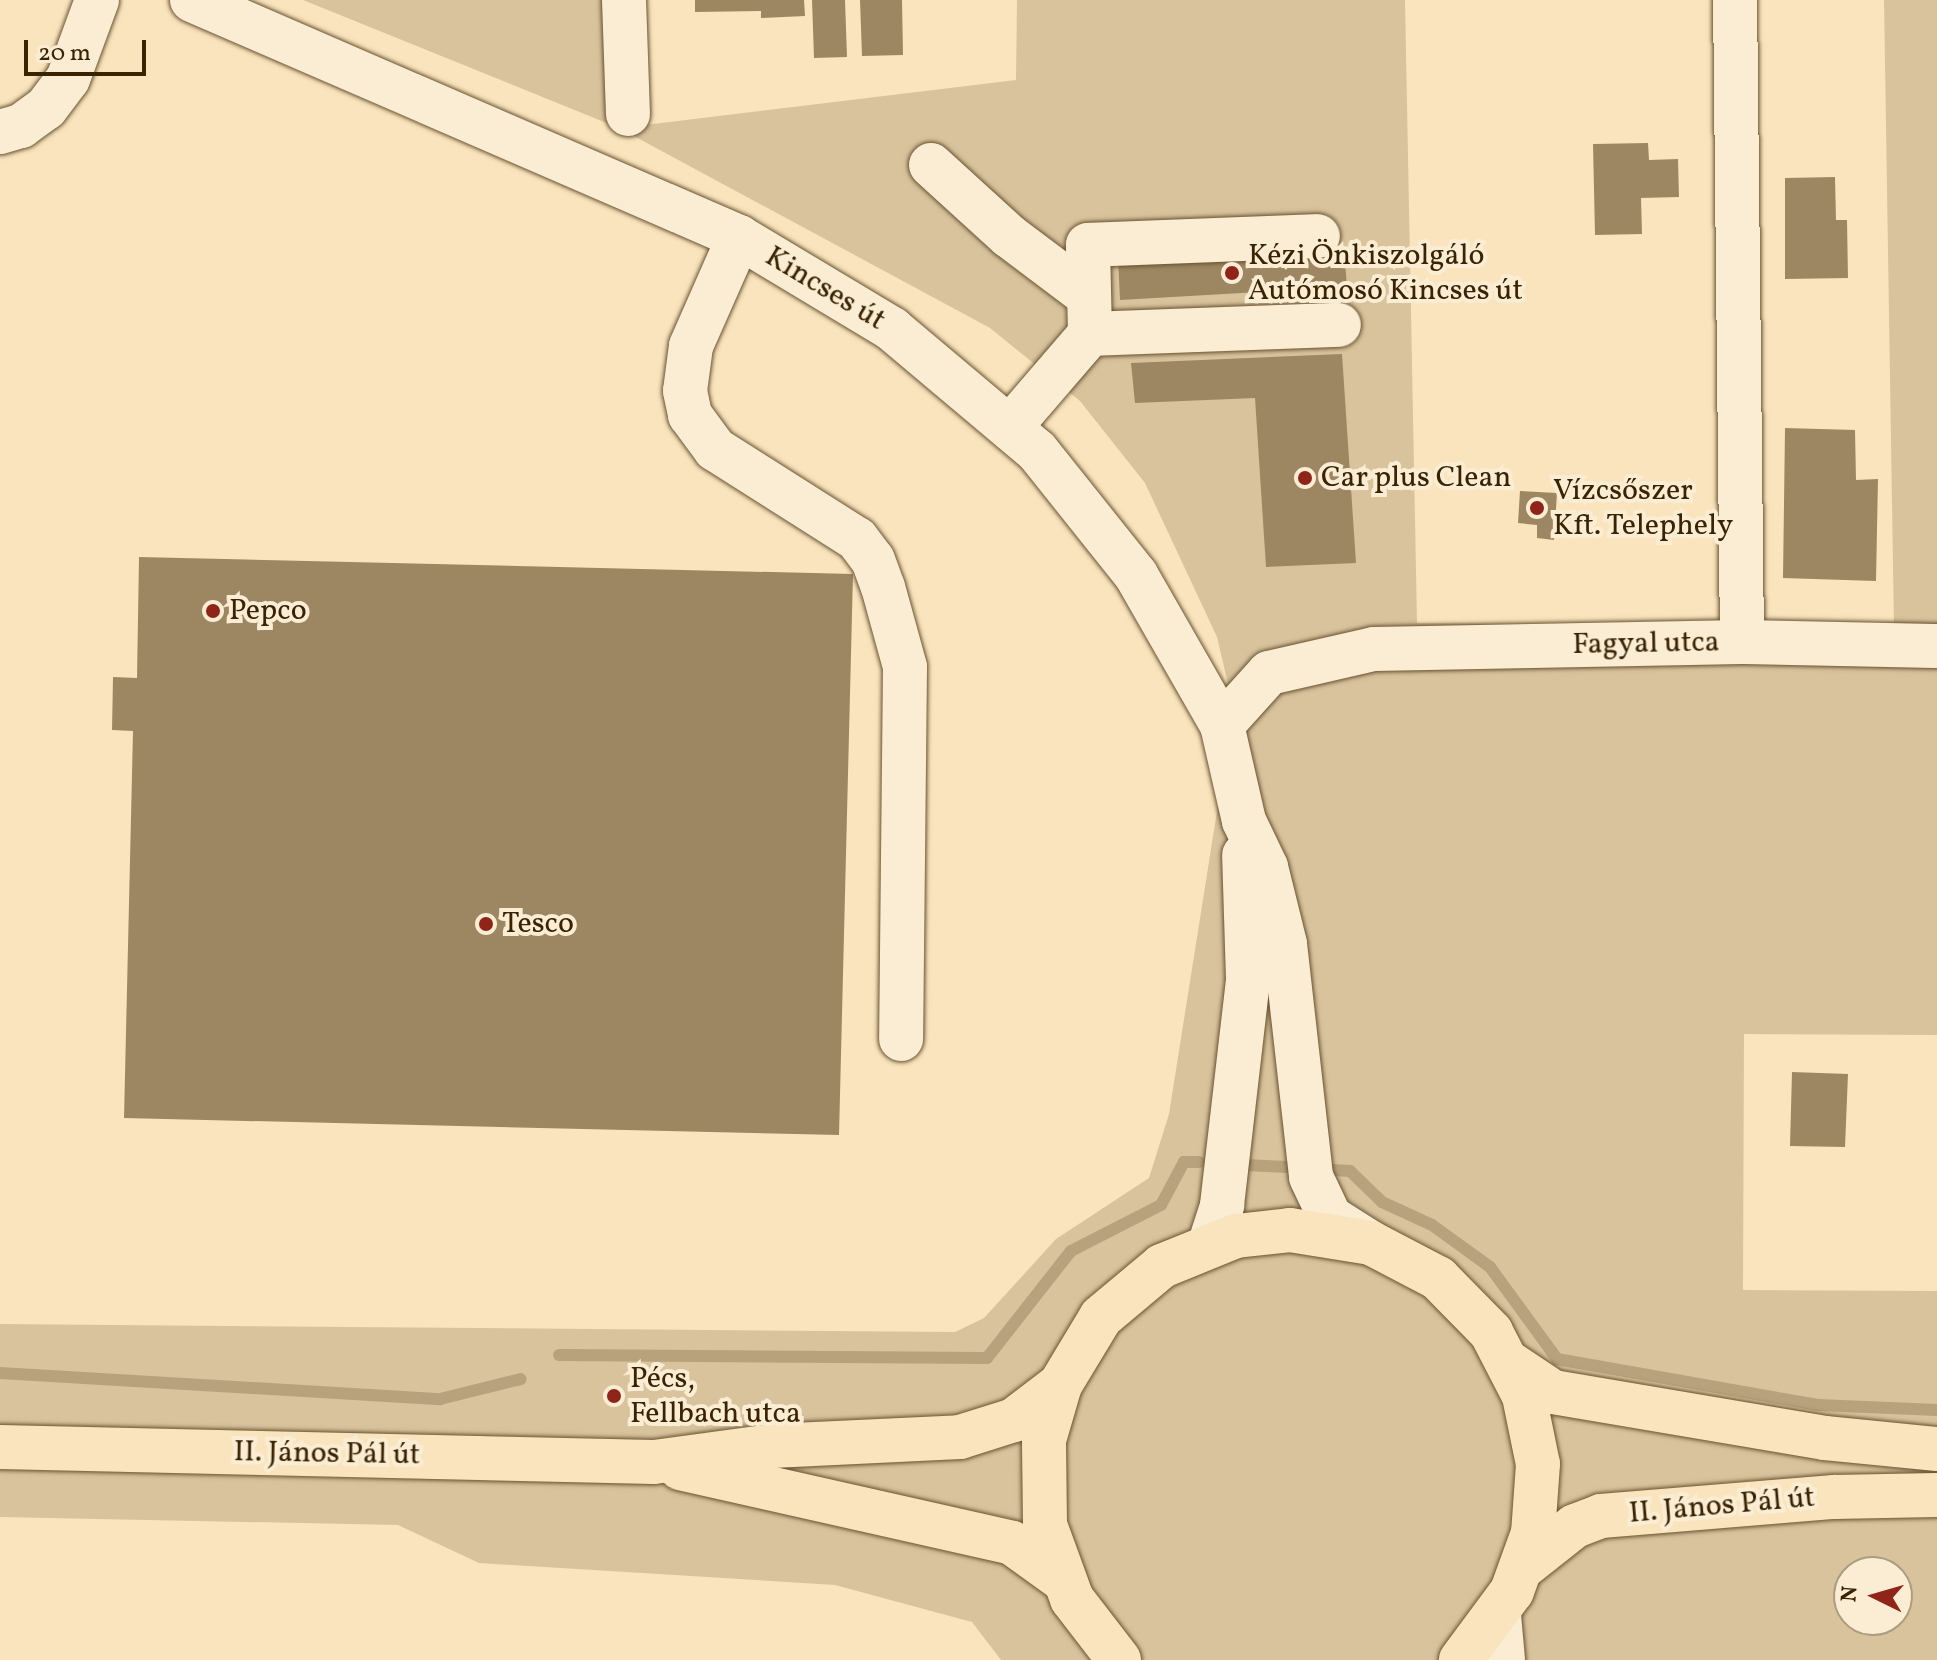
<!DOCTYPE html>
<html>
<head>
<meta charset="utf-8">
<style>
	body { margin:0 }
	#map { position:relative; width:1937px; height:1660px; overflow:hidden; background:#f9e4bd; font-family:Vollkorn,serif }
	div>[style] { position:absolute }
	.green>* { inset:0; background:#d8c39d }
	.stream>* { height:12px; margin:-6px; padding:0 6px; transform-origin:6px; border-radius:6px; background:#b8a27d }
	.building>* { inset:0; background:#9d8763 }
	.roads { filter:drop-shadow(0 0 2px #695331) drop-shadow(0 0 2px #695331) }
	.minor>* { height:44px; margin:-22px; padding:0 22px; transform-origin:22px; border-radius:22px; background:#fbedd4 }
	.major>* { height:44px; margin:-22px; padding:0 22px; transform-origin:22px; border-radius:22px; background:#f9e4bd }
	.dots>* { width:22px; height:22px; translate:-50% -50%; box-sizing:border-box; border:4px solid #fbedd4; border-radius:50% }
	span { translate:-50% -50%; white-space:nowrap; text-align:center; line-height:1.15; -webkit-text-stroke:8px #fbedd4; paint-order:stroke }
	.poi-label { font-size:30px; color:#392302 }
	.left { translate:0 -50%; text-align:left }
	.street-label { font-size:30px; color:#392302 }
	.north { position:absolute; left:1833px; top:1556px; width:80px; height:80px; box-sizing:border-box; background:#fbedd4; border:2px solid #ad9c80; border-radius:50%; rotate:275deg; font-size:22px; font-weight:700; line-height:32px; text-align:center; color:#392302 }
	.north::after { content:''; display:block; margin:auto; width:28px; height:36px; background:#8f2418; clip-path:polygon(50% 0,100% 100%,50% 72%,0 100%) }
	.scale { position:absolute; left:24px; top:40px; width:122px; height:36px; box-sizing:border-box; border:4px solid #392302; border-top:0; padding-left:10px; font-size:24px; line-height:28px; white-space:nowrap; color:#392302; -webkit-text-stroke:6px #fbedd4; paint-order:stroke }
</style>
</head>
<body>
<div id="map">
	<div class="green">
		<div style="clip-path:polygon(evenodd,303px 0,612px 0,620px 128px,1016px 80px,1017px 0,1405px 0,1417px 623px,1894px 629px,1884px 0,1937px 0,1937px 1035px,1744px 1034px,1743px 1290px,1937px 1291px,1937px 1660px,1001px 1660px,972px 1622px,835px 1585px,479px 1563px,398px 1525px,0 1517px,0 1324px,955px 1332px,984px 1318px,1056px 1239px,1149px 1178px,1169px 1114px,1221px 786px,1228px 684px,1217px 637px,1145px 483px,1080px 401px,990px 328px,619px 128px,303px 0,1849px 1572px,1897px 1572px,1897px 1620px,1849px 1620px,1849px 1572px)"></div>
	</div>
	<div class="stream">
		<div style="left:1245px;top:1165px;width:42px;rotate:2.7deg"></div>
		<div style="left:1333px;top:1170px;width:17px;rotate:3deg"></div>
		<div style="left:1350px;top:1171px;width:45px;rotate:44.1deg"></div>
		<div style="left:1382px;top:1202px;width:55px;rotate:24.7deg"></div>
		<div style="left:1432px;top:1225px;width:72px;rotate:35.9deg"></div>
		<div style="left:1490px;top:1267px;width:114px;rotate:53.9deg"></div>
		<div style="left:1557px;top:1359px;width:265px;rotate:10deg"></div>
		<div style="left:1818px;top:1405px;width:119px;rotate:2.4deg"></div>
		<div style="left:559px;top:1355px;width:428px;rotate:0.4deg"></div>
		<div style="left:987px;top:1358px;width:136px;rotate:-51.9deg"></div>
		<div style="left:1071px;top:1251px;width:101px;rotate:-27.1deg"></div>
		<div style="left:1161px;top:1205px;width:49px;rotate:-61.9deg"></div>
		<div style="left:1184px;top:1162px;width:15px"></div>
		<div style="left:0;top:1373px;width:441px;rotate:3.4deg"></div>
		<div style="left:440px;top:1399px;width:83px;rotate:-13.9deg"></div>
	</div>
	<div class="building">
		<div style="clip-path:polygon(695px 0,804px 0,805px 16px,761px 18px,761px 11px,695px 12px)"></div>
		<div style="clip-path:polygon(812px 0,845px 0,847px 57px,814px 58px)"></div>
		<div style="clip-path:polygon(860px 0,902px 0,903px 55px,862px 56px)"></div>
		<div style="clip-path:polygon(1648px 143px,1649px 160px,1678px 159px,1679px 197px,1641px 198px,1642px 234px,1595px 235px,1593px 144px)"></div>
		<div style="clip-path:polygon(1835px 177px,1836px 220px,1847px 220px,1848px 278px,1785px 279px,1785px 178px)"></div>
		<div style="clip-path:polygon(1344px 248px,1347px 287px,1120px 300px,1118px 258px)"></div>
		<div style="clip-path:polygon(1342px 354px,1356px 563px,1266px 567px,1255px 398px,1135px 403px,1131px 363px)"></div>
		<div style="clip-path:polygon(1785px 428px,1855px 430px,1856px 480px,1878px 479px,1876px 581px,1783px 578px)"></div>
		<div style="clip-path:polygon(1520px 491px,1557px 493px,1554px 540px,1537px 538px,1537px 525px,1518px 523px)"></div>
		<div style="clip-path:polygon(139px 557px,853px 574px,839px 1135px,124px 1118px,133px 731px,112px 730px,113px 677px,137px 678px)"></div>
		<div style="clip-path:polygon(1792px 1072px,1848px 1074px,1845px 1147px,1790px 1146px)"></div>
	</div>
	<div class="roads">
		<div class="minor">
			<div style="left:192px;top:0;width:596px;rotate:23.43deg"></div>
			<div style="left:739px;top:237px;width:179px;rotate:31deg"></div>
			<div style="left:892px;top:329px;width:189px;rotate:40.1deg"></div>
			<div style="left:1037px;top:451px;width:159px;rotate:51.4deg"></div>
			<div style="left:1136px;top:575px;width:173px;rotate:60.2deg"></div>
			<div style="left:1222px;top:725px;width:98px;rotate:77.1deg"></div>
			<div style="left:1244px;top:821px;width:51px;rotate:64.4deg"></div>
			<div style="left:1266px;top:867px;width:79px;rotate:76.1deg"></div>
			<div style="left:1285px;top:944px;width:234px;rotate:83.6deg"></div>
			<div style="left:1311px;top:1177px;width:44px;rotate:64.6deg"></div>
			<div style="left:1330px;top:1217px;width:49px;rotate:32.4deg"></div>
			<div style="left:624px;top:0;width:114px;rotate:88deg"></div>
			<div style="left:0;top:132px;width:22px;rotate:-16deg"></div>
			<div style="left:21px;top:126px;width:31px;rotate:-36deg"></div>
			<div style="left:46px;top:108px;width:36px;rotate:-53deg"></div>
			<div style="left:68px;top:79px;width:84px;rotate:-69.8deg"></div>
			<div style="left:931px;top:165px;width:105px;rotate:42.3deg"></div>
			<div style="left:1009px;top:236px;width:100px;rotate:36.9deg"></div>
			<div style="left:739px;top:237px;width:119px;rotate:113.8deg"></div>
			<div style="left:691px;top:346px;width:45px;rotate:97.6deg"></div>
			<div style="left:685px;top:391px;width:25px;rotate:78deg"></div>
			<div style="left:690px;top:415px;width:42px;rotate:53.7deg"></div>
			<div style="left:715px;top:449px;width:168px;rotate:32.4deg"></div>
			<div style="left:857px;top:539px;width:26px;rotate:53deg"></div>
			<div style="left:873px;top:560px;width:29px;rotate:70deg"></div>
			<div style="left:883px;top:587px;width:83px;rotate:74.6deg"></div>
			<div style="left:905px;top:667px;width:372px;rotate:90.6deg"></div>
			<div style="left:1090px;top:334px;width:89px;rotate:-91.3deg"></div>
			<div style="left:1088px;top:245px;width:230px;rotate:-2.2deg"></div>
			<div style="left:1010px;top:427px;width:123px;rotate:-49.3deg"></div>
			<div style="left:1090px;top:334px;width:249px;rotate:-2.1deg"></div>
			<div style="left:1742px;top:642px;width:195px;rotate:1.2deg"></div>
			<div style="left:1222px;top:725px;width:70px;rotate:-47.9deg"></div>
			<div style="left:1269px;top:673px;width:108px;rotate:-12.9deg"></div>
			<div style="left:1374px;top:649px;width:368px;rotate:-1.1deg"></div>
			<div style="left:1742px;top:642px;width:642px;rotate:-90.62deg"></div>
			<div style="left:1210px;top:1243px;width:40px;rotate:-72deg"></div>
			<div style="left:1222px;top:1205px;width:227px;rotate:-83.4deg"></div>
			<div style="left:1248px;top:979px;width:124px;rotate:-91.8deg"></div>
			<div style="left:1499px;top:1615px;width:45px;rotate:84.9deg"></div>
		</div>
		<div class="major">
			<div style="left:1511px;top:1364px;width:50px;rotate:33.7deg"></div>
			<div style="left:1553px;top:1392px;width:276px;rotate:9.6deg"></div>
			<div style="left:1825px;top:1438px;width:113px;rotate:5.6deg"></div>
			<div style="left:0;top:1447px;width:654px;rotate:1.31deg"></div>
			<div style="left:654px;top:1462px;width:119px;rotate:-7.7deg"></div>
			<div style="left:772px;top:1446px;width:188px;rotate:-2.7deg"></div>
			<div style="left:960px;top:1437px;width:57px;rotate:-17.5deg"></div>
			<div style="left:1014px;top:1420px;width:58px;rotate:-37.3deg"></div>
			<div style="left:680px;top:1468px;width:340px;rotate:12.7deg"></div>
			<div style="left:1012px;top:1543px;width:62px;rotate:35.8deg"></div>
			<div style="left:1523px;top:1567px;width:66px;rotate:-38.3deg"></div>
			<div style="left:1575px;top:1526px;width:28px;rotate:-21deg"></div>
			<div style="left:1601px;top:1516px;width:234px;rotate:-4.7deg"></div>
			<div style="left:1834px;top:1497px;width:103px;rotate:-1.1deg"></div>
			<div style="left:1119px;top:1660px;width:77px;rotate:-127.6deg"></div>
			<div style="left:1072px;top:1599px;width:79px;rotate:-110deg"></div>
			<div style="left:1045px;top:1525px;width:85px;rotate:-90.7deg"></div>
			<div style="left:1044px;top:1440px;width:57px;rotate:-73.8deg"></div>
			<div style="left:1060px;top:1385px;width:79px;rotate:-58.9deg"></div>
			<div style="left:1101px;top:1317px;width:80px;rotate:-39.9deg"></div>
			<div style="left:1162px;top:1266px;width:80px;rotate:-22.1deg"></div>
			<div style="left:1236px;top:1236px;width:54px;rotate:-6.3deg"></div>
			<div style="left:1290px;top:1230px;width:82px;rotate:9.1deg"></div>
			<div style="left:1371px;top:1243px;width:76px;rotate:27.6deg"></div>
			<div style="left:1438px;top:1278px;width:76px;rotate:45.5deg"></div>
			<div style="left:1491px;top:1332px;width:72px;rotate:62.7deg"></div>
			<div style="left:1524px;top:1396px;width:69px;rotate:78.4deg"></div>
			<div style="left:1538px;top:1464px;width:69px;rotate:94.1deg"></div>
			<div style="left:1533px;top:1533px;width:62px;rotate:109.9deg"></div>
			<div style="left:1512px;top:1591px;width:86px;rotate:126.5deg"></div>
		</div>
	</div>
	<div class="dots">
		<div style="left:1232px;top:273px;background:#8f2418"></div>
		<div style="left:1305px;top:478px;background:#8f2418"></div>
		<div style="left:1537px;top:508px;background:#8f2418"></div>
		<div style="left:213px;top:611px;background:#8f2418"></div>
		<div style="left:486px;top:924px;background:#8f2418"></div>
		<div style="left:614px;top:1396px;background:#8f2418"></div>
	</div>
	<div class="poi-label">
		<span class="left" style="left:1248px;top:273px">Kézi Önkiszolgáló<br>Autómosó Kincses út</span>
		<span class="left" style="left:1321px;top:478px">Car plus Clean</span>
		<span class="left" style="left:1553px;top:508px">Vízcsőszer<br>Kft. Telephely</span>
		<span class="left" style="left:229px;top:611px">Pepco</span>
		<span class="left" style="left:502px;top:924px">Tesco</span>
		<span class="left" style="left:630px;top:1396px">Pécs,<br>Fellbach utca</span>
	</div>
	<div class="street-label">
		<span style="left:825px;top:289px;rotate:31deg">Kincses út</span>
		<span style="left:1646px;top:644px;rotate:-1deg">Fagyal utca</span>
		<span style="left:327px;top:1454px;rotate:1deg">II. János Pál út</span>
		<span style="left:1722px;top:1506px;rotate:-5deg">II. János Pál út</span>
	</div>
	<div class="north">N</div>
	<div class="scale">20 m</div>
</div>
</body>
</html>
